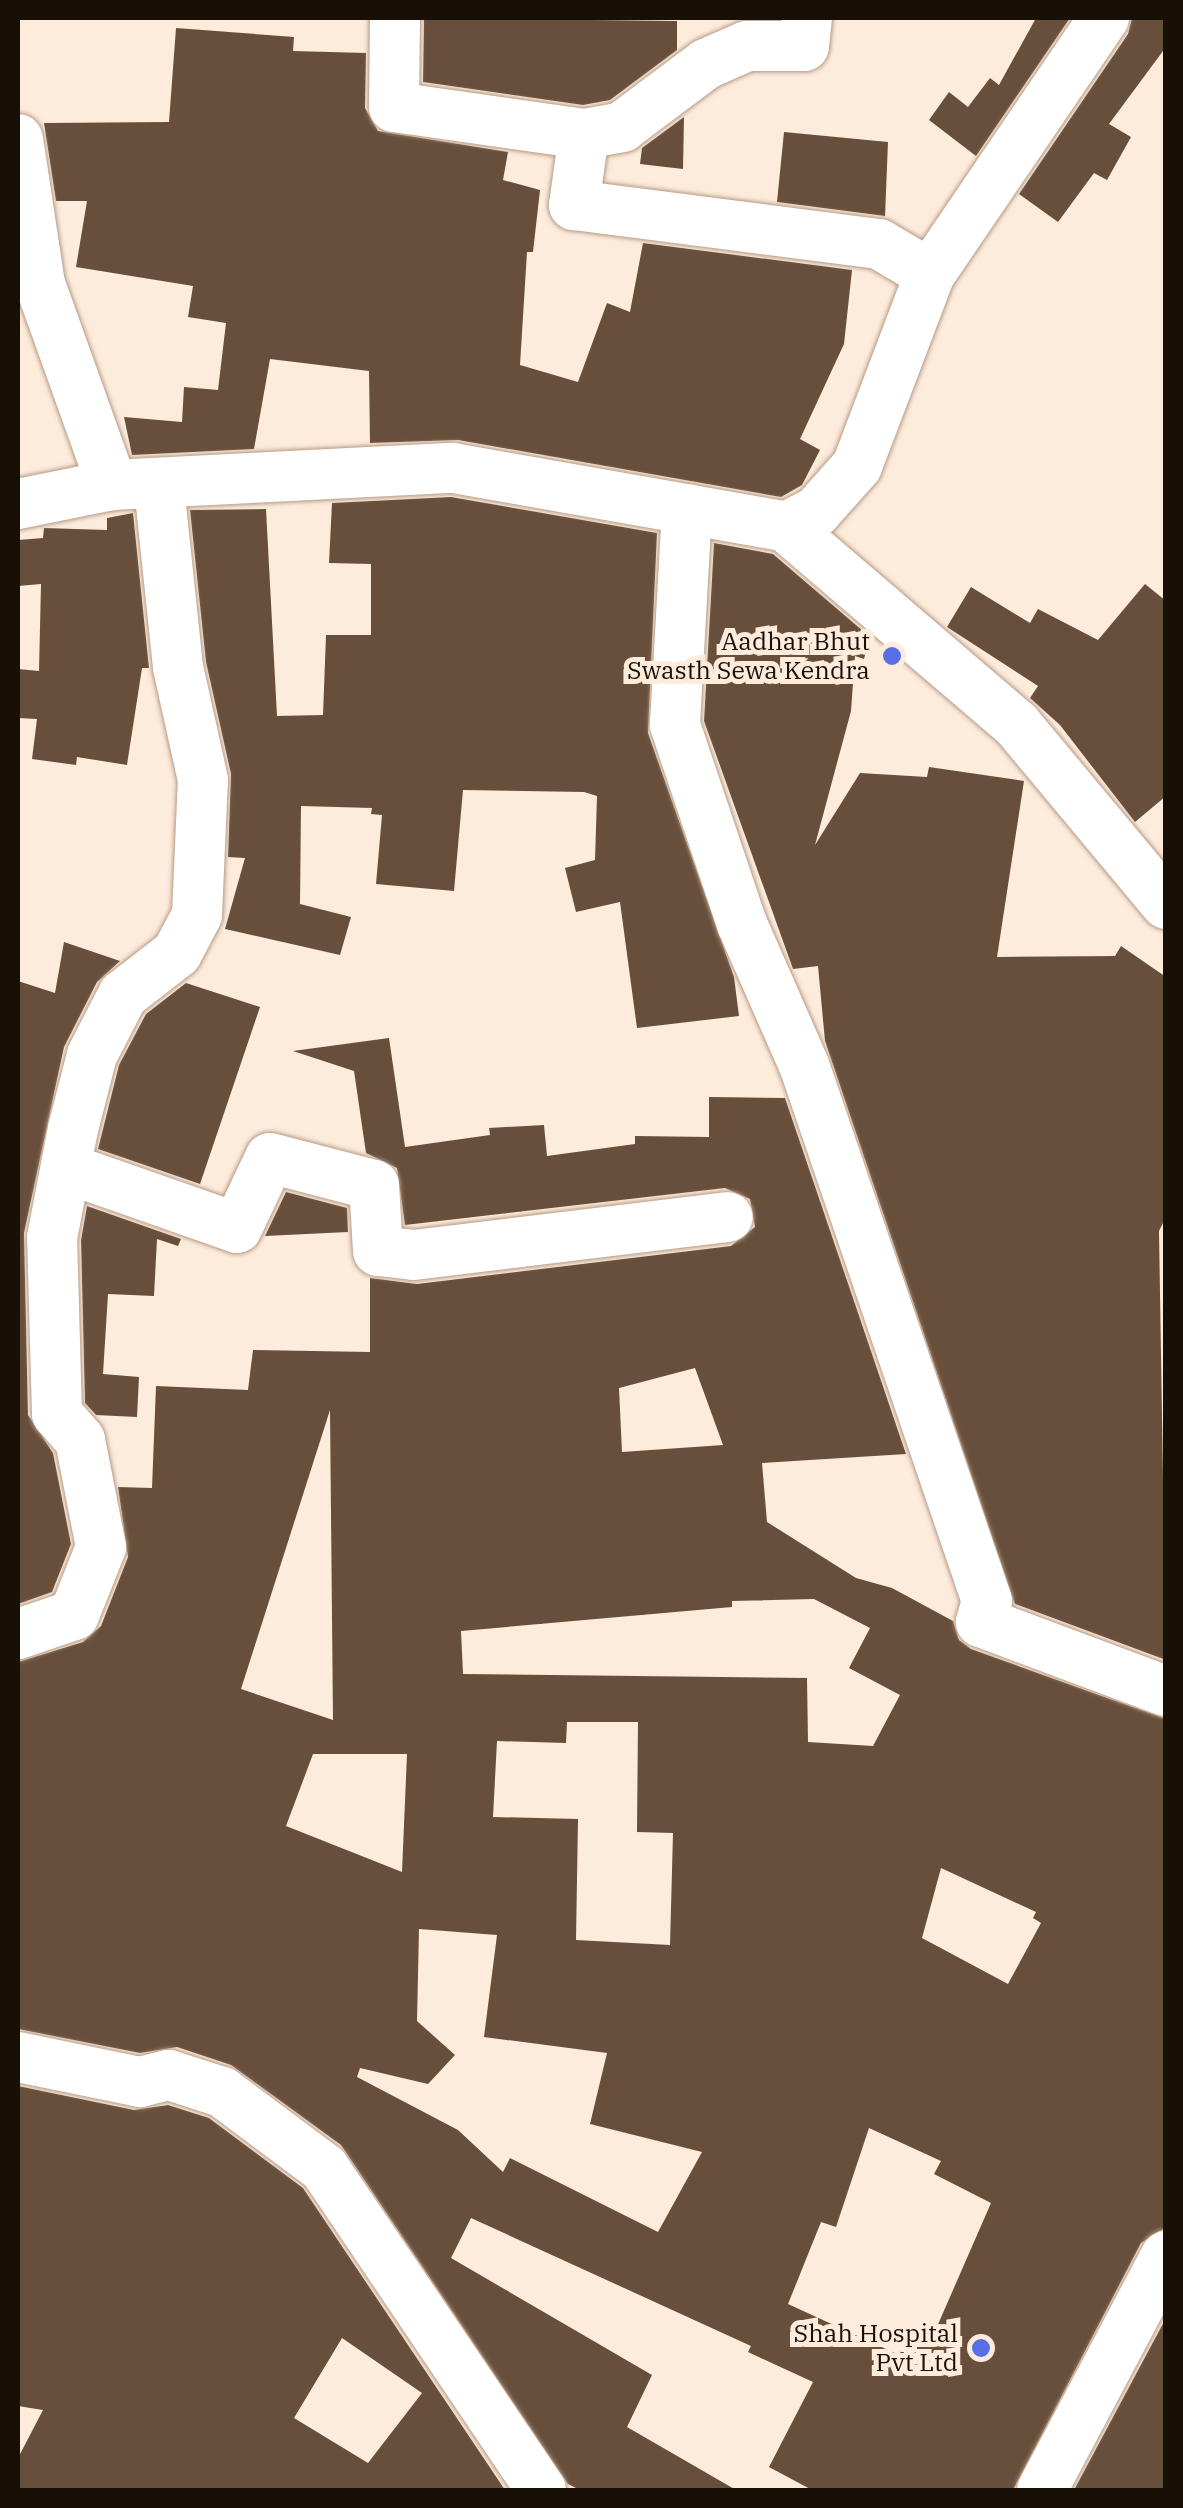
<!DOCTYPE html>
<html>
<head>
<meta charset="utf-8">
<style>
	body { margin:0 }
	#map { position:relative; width:1183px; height:2508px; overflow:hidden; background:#fdebdc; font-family:"IBM Plex Serif",serif }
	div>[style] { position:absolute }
	.building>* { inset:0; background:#674f3b }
	.roads { filter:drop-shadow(0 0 2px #b69a84) drop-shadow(0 0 2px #b69a84) }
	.street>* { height:50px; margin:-25px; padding:0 25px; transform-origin:25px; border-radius:25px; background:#fff }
	.dots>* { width:28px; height:28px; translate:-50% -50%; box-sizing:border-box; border:5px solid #fdebdc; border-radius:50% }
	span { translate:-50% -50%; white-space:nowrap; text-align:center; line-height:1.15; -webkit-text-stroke:10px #fdebdc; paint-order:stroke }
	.poi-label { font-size:25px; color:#180f07 }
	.right { translate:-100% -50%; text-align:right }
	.frame { position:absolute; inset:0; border:20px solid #180f07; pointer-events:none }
</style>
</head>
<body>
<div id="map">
	<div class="building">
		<div style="clip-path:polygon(424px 18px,677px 21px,677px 50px,610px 100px,583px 105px,423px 82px)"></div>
		<div style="clip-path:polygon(1036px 18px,1070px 18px,976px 156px,929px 120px,949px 92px,968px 107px,990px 78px,999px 85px)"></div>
		<div style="clip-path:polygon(1132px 18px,1166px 18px,1166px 47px,1109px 124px,1131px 137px,1107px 180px,1094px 173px,1058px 222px,1019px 194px,1128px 34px)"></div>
		<div style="clip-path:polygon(176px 28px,294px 37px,293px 51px,366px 53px,365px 108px,378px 131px,508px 152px,503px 180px,540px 190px,533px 252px,527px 252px,520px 365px,578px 382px,607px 303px,630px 312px,643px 243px,852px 270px,844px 344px,800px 439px,820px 450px,802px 485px,781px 497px,458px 440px,370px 443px,369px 371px,270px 359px,254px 449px,132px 455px,124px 417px,182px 422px,184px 387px,218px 390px,226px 323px,188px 317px,193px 286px,76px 267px,87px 201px,56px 201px,44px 123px,169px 122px)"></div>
		<div style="clip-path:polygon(684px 117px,683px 169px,640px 164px,642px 148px)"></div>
		<div style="clip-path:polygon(784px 132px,888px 142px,885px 216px,777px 202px)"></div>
		<div style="clip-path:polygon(451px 497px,657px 533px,648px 733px,734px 977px,739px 1016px,637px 1028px,620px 902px,576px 912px,565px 868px,595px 860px,597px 796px,584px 792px,463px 790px,454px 891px,376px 884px,382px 815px,371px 814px,372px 808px,301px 806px,300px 904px,351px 917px,340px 955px,225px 929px,245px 858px,228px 857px,231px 774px,206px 662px,190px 510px,266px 509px,277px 716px,323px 715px,326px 635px,371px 635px,371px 564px,329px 563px,332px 503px)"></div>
		<div style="clip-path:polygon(133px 513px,149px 668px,142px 668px,127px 765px,77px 757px,76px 765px,32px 759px,37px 719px,18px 718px,18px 669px,39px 671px,41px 584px,18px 586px,18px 540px,43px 538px,44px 528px,107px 530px,107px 518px)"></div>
		<div style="clip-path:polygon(714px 543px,773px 554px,870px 637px,864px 659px,855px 656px,851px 711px,815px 845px,860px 773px,927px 777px,929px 767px,1024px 781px,997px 957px,1115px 956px,1121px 946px,1166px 977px,1166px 1217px,1159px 1231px,1166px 1660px,1015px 1604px,825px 1041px,818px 966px,793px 969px,704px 721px)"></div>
		<div style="clip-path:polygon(1145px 584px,1166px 601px,1166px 796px,1135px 822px,1060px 725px,1030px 698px,1038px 686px,947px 627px,971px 587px,1030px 623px,1038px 609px,1098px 640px)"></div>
		<div style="clip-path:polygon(64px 942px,120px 961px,97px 982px,64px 1047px,24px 1233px,28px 1415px,53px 1453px,71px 1544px,52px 1592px,18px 1604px,18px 981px,55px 993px)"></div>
		<div style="clip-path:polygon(186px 983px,260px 1007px,200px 1184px,98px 1149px,119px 1065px,146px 1014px)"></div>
		<div style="clip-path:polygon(evenodd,389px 1038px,405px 1147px,490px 1135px,489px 1128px,544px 1125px,547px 1156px,635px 1144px,635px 1136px,709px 1137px,709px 1097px,785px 1098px,906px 1454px,762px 1463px,767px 1522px,856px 1578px,892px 1588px,953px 1621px,959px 1640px,971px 1649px,1166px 1719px,1166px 2227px,1141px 2243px,1013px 2490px,812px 2490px,769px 2467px,813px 2382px,748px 2352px,751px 2346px,471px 2218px,451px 2258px,652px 2375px,627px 2427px,736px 2490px,580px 2490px,568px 2484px,341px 2145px,231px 2065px,177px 2047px,140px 2053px,18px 2029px,18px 1662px,83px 1642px,101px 1626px,128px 1557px,118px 1487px,152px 1488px,156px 1386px,248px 1390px,253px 1350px,370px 1352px,370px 1278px,417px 1284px,731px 1246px,755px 1227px,750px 1199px,725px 1188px,405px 1225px,397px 1168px,366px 1153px,354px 1071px,293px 1051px,389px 1038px,695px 1368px,723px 1445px,622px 1452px,619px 1388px,695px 1368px,389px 1038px,330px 1410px,333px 1720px,241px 1689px,330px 1410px,389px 1038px,814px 1599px,870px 1628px,849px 1668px,900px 1695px,873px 1746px,808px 1742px,807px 1678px,463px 1674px,461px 1631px,732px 1607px,732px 1601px,814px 1599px,389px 1038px,567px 1722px,638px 1722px,637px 1832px,673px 1833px,670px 1945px,576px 1940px,578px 1819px,493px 1817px,497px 1741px,566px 1743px,567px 1722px,389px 1038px,313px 1754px,407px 1754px,402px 1872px,286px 1826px,313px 1754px,389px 1038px,941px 1868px,1036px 1912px,1033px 1918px,1041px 1923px,1008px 1984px,922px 1938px,941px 1868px,389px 1038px,419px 1929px,497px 1935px,484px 2037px,607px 2053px,590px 2124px,702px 2152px,658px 2232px,510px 2158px,503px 2172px,458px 2130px,357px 2077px,360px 2068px,428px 2084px,455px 2055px,417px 2021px,419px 1929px,389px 1038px,869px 2128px,941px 2161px,934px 2174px,991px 2203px,929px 2345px,909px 2335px,899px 2355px,788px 2304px,821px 2222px,836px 2227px,869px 2128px)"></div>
		<div style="clip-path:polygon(286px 1192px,347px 1208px,348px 1232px,265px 1236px)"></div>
		<div style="clip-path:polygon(87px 1206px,181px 1239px,178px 1246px,157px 1239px,154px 1296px,108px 1294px,103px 1374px,139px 1377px,137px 1417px,96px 1415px,85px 1403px,81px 1240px)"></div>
		<div style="clip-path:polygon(evenodd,18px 2086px,134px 2110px,168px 2105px,209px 2118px,303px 2188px,505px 2490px,18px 2490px,18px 2458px,43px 2410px,18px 2406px,18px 2086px,342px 2338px,422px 2393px,368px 2463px,294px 2418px,342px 2338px)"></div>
		<div style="clip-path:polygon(1166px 2318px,1166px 2490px,1074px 2490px)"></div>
	</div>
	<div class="roads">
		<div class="street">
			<div style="left:395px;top:18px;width:89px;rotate:90.6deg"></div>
			<div style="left:394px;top:107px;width:192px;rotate:8.1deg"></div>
			<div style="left:584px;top:134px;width:72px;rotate:98deg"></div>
			<div style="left:574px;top:205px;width:307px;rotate:7.3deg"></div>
			<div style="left:879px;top:244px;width:59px;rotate:30.5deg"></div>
			<div style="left:584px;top:134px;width:39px;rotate:-10deg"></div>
			<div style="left:622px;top:127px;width:105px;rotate:-36.9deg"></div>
			<div style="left:706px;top:64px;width:45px;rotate:-23.7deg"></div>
			<div style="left:747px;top:46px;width:57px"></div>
			<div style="left:804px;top:46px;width:28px;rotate:-84deg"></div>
			<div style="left:18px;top:139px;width:147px;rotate:81.4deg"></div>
			<div style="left:40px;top:284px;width:214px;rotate:70.3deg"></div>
			<div style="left:18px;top:504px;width:96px;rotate:-11.4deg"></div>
			<div style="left:112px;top:485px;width:341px;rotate:-2.9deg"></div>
			<div style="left:453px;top:468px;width:338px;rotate:10deg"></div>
			<div style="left:786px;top:527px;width:35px;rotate:-27deg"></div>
			<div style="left:817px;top:511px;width:60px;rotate:-48.4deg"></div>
			<div style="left:857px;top:466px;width:205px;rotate:-69.2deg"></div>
			<div style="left:930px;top:274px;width:310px;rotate:-55.8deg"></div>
			<div style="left:687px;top:509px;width:216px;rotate:93.2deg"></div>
			<div style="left:675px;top:725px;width:210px;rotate:71.4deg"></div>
			<div style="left:742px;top:924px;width:154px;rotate:66.3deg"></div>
			<div style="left:804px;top:1065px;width:566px;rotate:71.15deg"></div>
			<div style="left:987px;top:1601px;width:22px;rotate:106deg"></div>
			<div style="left:981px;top:1622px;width:197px;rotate:20.5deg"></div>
			<div style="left:786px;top:527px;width:304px;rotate:40.6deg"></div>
			<div style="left:1017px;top:725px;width:233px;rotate:50.2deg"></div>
			<div style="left:66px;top:1168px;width:181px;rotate:19.3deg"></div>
			<div style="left:237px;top:1228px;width:77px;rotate:-64.8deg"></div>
			<div style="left:270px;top:1158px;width:107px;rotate:14.6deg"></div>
			<div style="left:374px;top:1185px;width:66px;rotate:86.5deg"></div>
			<div style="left:378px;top:1251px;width:36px;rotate:6deg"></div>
			<div style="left:414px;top:1255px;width:316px;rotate:-6.9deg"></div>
			<div style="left:18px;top:1634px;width:59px;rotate:-18.7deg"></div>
			<div style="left:74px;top:1615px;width:73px;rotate:-68.3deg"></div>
			<div style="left:101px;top:1547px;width:109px;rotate:-101.1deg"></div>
			<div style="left:80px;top:1440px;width:35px;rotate:-131deg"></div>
			<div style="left:57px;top:1414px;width:176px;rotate:-91.6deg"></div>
			<div style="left:52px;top:1238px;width:111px;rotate:-79.1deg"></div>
			<div style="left:73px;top:1129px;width:76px;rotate:-75.6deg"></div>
			<div style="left:92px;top:1055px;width:68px;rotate:-62.7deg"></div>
			<div style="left:123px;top:995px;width:68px;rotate:-37.9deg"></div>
			<div style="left:177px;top:953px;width:43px;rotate:-62.2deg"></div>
			<div style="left:197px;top:915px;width:135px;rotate:-87.5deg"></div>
			<div style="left:203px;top:780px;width:116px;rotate:-102.5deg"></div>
			<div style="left:178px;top:667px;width:181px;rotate:-96deg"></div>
			<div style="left:18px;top:2057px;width:125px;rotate:11.6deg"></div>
			<div style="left:140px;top:2082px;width:30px;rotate:-14deg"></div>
			<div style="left:169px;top:2075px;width:56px;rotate:17.8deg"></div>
			<div style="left:222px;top:2092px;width:127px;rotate:36.7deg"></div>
			<div style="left:324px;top:2168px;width:388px;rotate:56deg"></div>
			<div style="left:1042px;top:2490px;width:265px;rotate:-62.1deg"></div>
		</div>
	</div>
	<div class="dots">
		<div style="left:892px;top:656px;background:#566fe5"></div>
		<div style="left:981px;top:2348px;background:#566fe5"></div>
	</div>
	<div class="poi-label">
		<span class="right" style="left:870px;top:656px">Aadhar Bhut<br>Swasth Sewa Kendra</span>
		<span class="right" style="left:958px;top:2348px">Shah Hospital<br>Pvt Ltd</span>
	</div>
	<div class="frame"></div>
</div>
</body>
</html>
